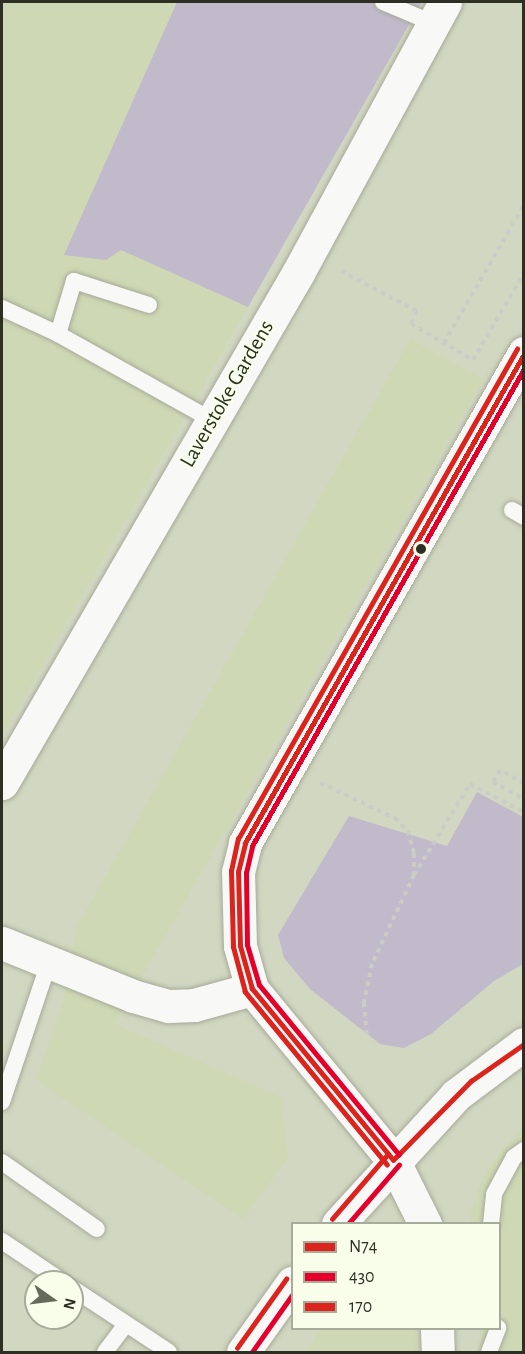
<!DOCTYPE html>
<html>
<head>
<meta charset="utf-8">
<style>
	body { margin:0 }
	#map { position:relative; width:525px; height:1354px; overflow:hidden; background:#d2d7c1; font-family:"Alegreya Sans",sans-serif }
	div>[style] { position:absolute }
	.built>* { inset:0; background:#cfd8b4 }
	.green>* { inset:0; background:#c0bacb }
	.path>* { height:4px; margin-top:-2px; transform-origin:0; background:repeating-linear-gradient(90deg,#caccc5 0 4.5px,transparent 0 9px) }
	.roads { filter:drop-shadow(0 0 2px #a7aa99) drop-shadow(0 0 2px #a7aa99) }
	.service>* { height:16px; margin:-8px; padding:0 8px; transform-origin:8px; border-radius:8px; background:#f8f9f6 }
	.minor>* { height:33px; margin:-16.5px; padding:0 16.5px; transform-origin:16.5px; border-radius:16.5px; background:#f8f9f6 }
	.tertiary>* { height:33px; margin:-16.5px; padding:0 16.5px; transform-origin:16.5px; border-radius:16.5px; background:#f8f9f6 }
	.trunk>* { height:33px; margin:-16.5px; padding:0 16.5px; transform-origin:16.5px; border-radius:16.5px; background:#f8f9f6 }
	.bus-1>* { height:4.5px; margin:-2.25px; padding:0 2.25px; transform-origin:2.25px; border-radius:2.25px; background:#dc241f }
	.bus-2>* { height:4.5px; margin:-2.25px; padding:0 2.25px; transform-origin:2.25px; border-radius:2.25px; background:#e4002b }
	.bus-3>* { height:4.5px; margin:-2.25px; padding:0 2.25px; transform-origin:2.25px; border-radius:2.25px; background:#dc241f }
	.dots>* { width:16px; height:16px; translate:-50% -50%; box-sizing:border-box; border:3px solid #f9feea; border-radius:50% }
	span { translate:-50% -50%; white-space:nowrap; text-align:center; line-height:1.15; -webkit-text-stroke:4.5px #f9feea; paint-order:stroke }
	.street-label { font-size:22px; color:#2c2f21 }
	.frame { position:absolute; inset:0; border:3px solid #2c2f21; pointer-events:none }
	.legend { position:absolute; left:291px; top:1222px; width:210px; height:108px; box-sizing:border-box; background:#f9feea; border:2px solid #a7ab9a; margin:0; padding:8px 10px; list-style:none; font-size:18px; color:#2c2f21 }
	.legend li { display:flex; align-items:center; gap:12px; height:30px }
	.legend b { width:30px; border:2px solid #a7ab9a }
	.north { position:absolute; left:24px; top:1270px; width:60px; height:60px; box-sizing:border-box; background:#f9feea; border:2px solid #a7ab9a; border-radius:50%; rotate:104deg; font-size:16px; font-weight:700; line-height:24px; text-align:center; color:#2c2f21 }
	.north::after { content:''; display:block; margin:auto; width:21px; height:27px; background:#666a59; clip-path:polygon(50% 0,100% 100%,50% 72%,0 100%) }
</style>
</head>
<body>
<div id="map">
	<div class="built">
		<div style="clip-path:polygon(2px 2px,177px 2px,65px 255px,121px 250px,248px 307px,2px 736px)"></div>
		<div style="clip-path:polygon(410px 339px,483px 379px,115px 1024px,281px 1097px,288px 1159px,243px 1219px,36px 1080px,63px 1002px,77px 926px)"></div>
		<div style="clip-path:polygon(523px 1127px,523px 1352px,480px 1352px,481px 1329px,500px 1328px,500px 1224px,470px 1224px,471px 1210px,486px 1170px)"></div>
		<div style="clip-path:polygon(321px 1328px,417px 1329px,419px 1352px,306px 1352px)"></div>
	</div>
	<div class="green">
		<div style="clip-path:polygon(177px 2px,422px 2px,248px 307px,121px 250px,106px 260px,64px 255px)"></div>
		<div style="clip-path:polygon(477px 792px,523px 817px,523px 964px,494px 981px,431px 1034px,404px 1048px,380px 1044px,310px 989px,284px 958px,278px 935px,349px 816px,447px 846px)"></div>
	</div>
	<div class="path">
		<div style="left:341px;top:271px;width:86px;rotate:27.8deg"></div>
		<div style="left:417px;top:311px;width:14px;rotate:115deg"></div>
		<div style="left:411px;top:324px;width:72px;rotate:30.1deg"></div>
		<div style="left:473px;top:360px;width:101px;rotate:-59.6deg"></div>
		<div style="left:444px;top:343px;width:160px;rotate:-59.9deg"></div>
		<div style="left:320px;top:783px;width:83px;rotate:25deg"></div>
		<div style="left:395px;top:818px;width:18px;rotate:45deg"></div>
		<div style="left:408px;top:831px;width:23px;rotate:75deg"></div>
		<div style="left:414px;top:853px;width:22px;rotate:90deg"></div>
		<div style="left:414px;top:875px;width:98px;rotate:115.3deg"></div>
		<div style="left:372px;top:964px;width:40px;rotate:102deg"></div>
		<div style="left:364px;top:1003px;width:35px;rotate:85deg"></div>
		<div style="left:524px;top:783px;width:27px;rotate:-152deg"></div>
		<div style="left:500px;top:770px;width:14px;rotate:120deg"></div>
		<div style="left:493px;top:782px;width:35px;rotate:29deg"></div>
		<div style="left:414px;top:875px;width:107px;rotate:-58.4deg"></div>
		<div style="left:470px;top:784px;width:61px;rotate:27.4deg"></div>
	</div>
	<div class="roads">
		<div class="service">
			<div style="left:383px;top:2px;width:54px;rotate:22.8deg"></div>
			<div style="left:149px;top:305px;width:79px;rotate:-162.3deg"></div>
			<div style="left:74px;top:281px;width:55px;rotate:106.8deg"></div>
			<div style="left:58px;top:334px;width:176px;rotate:29.2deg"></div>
			<div style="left:2px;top:308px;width:62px;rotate:24.9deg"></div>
			<div style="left:512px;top:510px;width:14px;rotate:30deg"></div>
			<div style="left:2px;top:1102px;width:148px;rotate:-71.4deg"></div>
			<div style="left:2px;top:1162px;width:116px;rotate:35.2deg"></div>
			<div style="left:491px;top:1224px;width:30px;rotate:-84deg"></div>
			<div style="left:494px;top:1194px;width:42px;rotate:-61.6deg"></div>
			<div style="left:514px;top:1157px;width:12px;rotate:-35deg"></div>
			<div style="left:2px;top:1241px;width:73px;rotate:33.9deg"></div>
			<div style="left:72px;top:1288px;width:116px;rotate:33.4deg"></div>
			<div style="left:105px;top:1352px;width:35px;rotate:-53deg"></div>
			<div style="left:489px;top:1352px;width:26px;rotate:-69deg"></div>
		</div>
		<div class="minor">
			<div style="left:2px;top:783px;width:590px;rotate:-59.87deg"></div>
			<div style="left:298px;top:273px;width:308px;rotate:-61.5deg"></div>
			<div style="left:2px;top:943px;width:141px;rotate:22deg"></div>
			<div style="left:133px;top:996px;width:37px;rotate:16deg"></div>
			<div style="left:169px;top:1006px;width:25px;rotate:-2deg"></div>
			<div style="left:194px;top:1005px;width:60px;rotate:-15.4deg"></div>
			<div style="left:393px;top:1160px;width:222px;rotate:-129.5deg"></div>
			<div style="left:252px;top:989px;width:45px;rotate:-105.6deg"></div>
			<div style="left:240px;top:946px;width:74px;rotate:-91.5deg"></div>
			<div style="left:238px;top:872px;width:30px;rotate:-76deg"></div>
			<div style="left:245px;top:843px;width:564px;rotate:-60.34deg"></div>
		</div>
		<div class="tertiary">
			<div style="left:393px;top:1160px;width:72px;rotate:63.4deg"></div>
			<div style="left:437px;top:1328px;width:24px;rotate:88deg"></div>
		</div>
		<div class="trunk">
			<div style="left:338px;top:1224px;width:175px;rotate:-47.5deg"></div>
			<div style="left:456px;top:1095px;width:85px;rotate:-36.9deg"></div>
			<div style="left:243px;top:1352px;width:85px;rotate:-54.6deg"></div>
		</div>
	</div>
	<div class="bus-1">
		<div style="left:393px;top:1160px;width:222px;rotate:-129.5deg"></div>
		<div style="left:252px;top:989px;width:45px;rotate:-105.6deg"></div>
		<div style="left:240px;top:946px;width:74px;rotate:-91.5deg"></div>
		<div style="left:238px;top:872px;width:30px;rotate:-76deg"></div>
		<div style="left:245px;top:843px;width:563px;rotate:-60.29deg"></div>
		<div style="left:393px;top:1160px;width:111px;rotate:-45.4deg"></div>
		<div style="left:471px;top:1081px;width:65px;rotate:-34.9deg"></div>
	</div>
	<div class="bus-2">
		<div style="left:399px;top:1155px;width:220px;rotate:-129.5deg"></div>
		<div style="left:259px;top:985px;width:42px;rotate:-106.7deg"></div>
		<div style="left:247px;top:945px;width:72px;rotate:-90.8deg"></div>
		<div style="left:246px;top:873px;width:28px;rotate:-77deg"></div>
		<div style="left:252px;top:846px;width:549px;rotate:-60.31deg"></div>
		<div style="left:348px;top:1224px;width:78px;rotate:-49.2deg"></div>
		<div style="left:252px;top:1352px;width:70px;rotate:-54.9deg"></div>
	</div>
	<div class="bus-3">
		<div style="left:387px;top:1165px;width:224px;rotate:-129.4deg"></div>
		<div style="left:245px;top:992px;width:47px;rotate:-104.9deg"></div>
		<div style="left:233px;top:947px;width:76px;rotate:-91.5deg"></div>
		<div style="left:231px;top:871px;width:33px;rotate:-78deg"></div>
		<div style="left:238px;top:839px;width:564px;rotate:-60.34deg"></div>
		<div style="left:332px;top:1219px;width:84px;rotate:-49.3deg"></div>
		<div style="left:237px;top:1348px;width:85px;rotate:-54.6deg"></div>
	</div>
	<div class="dots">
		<div style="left:421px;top:549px;background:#2c2f21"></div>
	</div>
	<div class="street-label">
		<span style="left:227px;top:394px;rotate:-60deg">Laverstoke Gardens</span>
	</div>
	<div class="frame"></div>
	<ul class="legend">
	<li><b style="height:8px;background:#dc241f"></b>N74</li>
	<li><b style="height:8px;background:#e4002b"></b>430</li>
	<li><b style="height:8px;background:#dc241f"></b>170</li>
	</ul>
	<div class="north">N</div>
</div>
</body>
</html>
